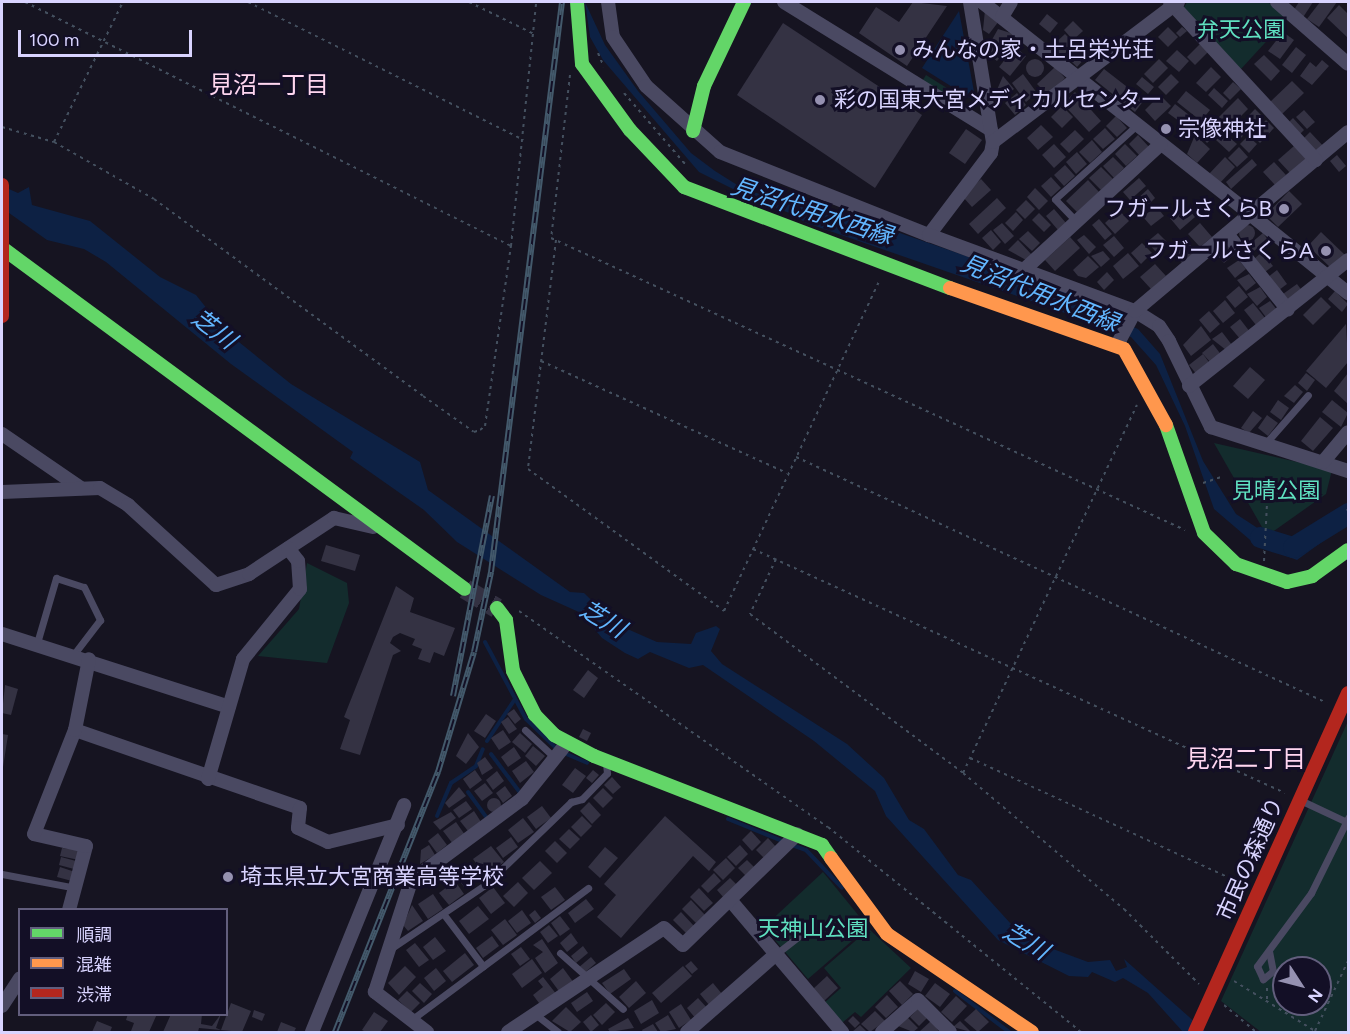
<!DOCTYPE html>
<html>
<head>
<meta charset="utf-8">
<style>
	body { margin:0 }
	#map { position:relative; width:1350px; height:1034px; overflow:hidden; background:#161421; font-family:Figtree,"Noto Sans JP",sans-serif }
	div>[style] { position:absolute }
	.green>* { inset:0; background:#132c2d }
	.water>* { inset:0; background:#0d2144 }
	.stream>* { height:4px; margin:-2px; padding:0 2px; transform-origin:2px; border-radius:2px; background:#0d2144 }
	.river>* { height:21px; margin:-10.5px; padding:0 10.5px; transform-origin:10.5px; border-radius:10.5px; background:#0d2144 }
	.building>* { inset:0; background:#343243 }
	.round { border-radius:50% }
	.secondary-tunnel>* { height:20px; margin-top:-10px; transform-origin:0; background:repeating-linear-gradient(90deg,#333142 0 20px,transparent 0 30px) }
	.path>* { height:2px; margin-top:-1px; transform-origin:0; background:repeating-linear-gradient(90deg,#44505f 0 3px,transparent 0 7.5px) }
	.lane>* { height:7px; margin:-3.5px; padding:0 3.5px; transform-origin:3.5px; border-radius:3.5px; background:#4a4962 }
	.street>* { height:14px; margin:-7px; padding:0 7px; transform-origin:7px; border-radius:7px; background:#4a4962 }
	.fast>* { height:14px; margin:-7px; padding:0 7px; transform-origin:7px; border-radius:7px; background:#63d668 }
	.slow>* { height:14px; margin:-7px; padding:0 7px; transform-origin:7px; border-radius:7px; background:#ff974d }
	.jam>* { height:14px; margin:-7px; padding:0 7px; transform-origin:7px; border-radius:7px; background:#b3261e }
	.rail>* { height:6px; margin-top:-3px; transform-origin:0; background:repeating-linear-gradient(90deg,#130f26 0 11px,#43596b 0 22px); box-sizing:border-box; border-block:2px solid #43596b }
	.dots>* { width:16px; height:16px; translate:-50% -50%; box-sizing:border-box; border:3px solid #130f26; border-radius:50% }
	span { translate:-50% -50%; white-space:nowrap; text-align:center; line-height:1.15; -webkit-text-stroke:6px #130f26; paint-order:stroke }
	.park-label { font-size:22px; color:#5fe0c0 }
	.poi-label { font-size:22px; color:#d9d4ff }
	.left { translate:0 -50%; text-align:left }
	.right { translate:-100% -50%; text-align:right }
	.street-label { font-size:22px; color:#d9d4ff }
	.neighbourhood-label { font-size:24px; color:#ffd6f0 }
	.water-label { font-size:24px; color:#62b6ff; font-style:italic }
	.frame { position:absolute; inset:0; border:3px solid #d9d4ff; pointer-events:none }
	.legend { position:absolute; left:18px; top:908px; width:210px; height:108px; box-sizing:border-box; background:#130f26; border:2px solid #625e7d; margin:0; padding:8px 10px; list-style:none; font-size:18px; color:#d9d4ff }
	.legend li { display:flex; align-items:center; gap:12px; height:30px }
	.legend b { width:30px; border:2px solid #625e7d }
	.north { position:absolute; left:1272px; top:956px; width:60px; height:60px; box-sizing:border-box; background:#130f26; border:2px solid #625e7d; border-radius:50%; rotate:126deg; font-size:16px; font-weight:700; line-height:24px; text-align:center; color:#d9d4ff }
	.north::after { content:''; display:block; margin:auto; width:21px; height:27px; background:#9591b1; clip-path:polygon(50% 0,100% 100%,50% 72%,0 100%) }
	.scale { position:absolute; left:18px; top:30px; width:174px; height:27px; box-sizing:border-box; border:3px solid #d9d4ff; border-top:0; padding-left:8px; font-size:18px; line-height:21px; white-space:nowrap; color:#d9d4ff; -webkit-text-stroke:4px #130f26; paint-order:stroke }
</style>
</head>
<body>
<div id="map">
	<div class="green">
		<div style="clip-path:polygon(1187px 2px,1268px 2px,1287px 19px,1241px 69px,1183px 9px)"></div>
		<div style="clip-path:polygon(926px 75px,963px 98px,958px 106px,921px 83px)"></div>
		<div style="clip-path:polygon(1214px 443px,1332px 470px,1326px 494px,1267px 536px)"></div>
		<div style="clip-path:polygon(307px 563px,347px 583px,349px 603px,327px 663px,258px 656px,299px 609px)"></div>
		<div style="clip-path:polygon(evenodd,1348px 721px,1348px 1032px,1261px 1032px,1221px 1001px,1348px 721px,1284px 968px,1320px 968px,1320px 1004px,1284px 1004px,1284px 968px)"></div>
		<div style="clip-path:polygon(823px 872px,868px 927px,808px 979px,764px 927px)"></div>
		<div style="clip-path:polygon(869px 929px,911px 968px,861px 1017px,855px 1012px,842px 1023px,824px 1003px,841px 988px,824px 968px)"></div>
	</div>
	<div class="water">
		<div style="clip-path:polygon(585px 2px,605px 45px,638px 91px,691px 153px,715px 171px,742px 188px,1044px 290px,1138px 329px,1160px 354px,1203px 461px,1236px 514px,1291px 550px,1348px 514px,1348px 523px,1297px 560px,1256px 545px,1214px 509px,1185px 426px,1156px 365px,1131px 337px,759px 202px,699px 172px,603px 60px,590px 37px)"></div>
		<div style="clip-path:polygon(959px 11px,975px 97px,973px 100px,922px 68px)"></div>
		<div style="clip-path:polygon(2px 186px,18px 193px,29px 187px,32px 205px,90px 221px,160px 277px,196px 295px,224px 330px,291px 384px,420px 462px,428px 490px,570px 592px,584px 593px,616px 624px,657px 642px,691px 644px,696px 633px,716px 626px,720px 629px,711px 651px,722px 664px,847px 744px,884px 778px,909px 820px,924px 829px,958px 875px,971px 880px,1011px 924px,1037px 943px,1088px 962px,1110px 960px,1116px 971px,1127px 967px,1124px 959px,1206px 1032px,1183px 1032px,1148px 993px,1123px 978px,1115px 982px,1092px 972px,1088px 977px,1069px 976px,998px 940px,886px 816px,875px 791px,814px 741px,703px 665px,689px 668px,650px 652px,638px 659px,625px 653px,602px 638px,581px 613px,541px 595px,457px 542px,424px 510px,350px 458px,353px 452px,231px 364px,106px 262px,84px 249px,47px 240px,2px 208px)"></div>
	</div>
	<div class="stream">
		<div style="left:485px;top:642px;width:87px;rotate:62deg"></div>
		<div style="left:526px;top:719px;width:43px;rotate:44.1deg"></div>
		<div style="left:487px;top:741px;width:50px;rotate:-56.3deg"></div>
		<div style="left:564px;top:753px;width:25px;rotate:23deg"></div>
		<div style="left:491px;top:754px;width:50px;rotate:53.1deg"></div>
		<div style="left:468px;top:792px;width:36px;rotate:54deg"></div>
		<div style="left:437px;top:816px;width:36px;rotate:-67deg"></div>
		<div style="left:451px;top:783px;width:30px;rotate:-34deg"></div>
		<div style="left:476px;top:766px;width:18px;rotate:-68deg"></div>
		<div style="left:728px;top:819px;width:61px;rotate:22deg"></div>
		<div style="left:792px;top:845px;width:15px;rotate:20deg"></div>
		<div style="left:806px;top:850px;width:52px;rotate:46.5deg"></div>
		<div style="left:955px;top:991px;width:68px;rotate:37.2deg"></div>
	</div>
	<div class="river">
		<div style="left:808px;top:212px;width:269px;rotate:19.1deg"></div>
		<div style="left:1260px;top:537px;width:34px;rotate:17deg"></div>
		<div style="left:1293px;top:547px;width:65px;rotate:-31.7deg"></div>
	</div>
	<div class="building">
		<div style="clip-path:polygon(913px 2px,947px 6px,907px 66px,859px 33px,876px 7px,899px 22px)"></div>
		<div style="clip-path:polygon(1299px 2px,1313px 2px,1302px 19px,1292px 13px)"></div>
		<div style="clip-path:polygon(1320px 2px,1337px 2px,1319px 27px,1307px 19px)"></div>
		<div style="clip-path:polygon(1339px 5px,1348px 14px,1348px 38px,1327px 18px)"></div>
		<div style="clip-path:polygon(985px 10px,999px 21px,989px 34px,983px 30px)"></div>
		<div style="clip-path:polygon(1047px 14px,1058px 23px,1050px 33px,1039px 24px)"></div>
		<div style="clip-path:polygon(1073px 21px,1083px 31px,1073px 40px,1064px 30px)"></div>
		<div style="clip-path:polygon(783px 23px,922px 115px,875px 188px,737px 95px)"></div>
		<div style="clip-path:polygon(1168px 27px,1178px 37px,1168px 47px,1158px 37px)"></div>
		<div style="clip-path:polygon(1182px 27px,1187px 31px,1180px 37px,1176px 33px)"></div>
		<div style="clip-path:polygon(998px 29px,1017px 35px,997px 61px,985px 52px)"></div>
		<div style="clip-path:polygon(1283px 32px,1294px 40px,1280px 59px,1268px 51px)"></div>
		<div style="clip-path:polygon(1065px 34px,1075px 44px,1062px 56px,1052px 46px)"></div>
		<div style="clip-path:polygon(1088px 38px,1098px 48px,1090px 56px,1080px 45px)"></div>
		<div style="clip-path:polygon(1200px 44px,1208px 52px,1195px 65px,1187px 57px)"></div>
		<div style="clip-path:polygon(1015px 47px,1026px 56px,1010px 76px,999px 67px)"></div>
		<div style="clip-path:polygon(1296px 47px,1306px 55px,1292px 73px,1282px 65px)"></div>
		<div style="clip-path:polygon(1081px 50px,1087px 56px,1077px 67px,1070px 60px)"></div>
		<div style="clip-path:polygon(1177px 50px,1189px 61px,1179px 72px,1166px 61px)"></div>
		<div style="clip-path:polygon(1264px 55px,1280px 71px,1271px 81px,1254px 64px)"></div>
		<div style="clip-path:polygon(1159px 59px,1168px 68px,1153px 83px,1144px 74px)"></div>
		<div class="round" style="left:1026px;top:59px;width:18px;height:18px"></div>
		<div style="clip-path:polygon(1322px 60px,1329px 66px,1312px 85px,1300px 76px,1310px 62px,1316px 67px)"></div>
		<div style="clip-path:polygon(1055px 67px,1065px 78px,1048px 95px,1037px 84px)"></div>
		<div style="clip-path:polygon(1211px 67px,1221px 77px,1206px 92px,1196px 83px)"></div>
		<div style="clip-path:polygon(1104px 69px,1144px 100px,1135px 112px,1095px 80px)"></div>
		<div style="clip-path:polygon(1023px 74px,1037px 93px,1026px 102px,1012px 83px)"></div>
		<div style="clip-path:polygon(1171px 74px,1179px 82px,1166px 95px,1158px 87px)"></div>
		<div style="clip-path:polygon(1003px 76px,1014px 89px,1002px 99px,996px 92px)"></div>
		<div style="clip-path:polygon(1142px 77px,1154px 87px,1148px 94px,1136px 84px)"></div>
		<div style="clip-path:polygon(1292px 81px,1304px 93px,1281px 115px,1269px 103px)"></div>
		<div style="clip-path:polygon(1233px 82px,1241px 89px,1230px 100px,1223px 93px)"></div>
		<div style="clip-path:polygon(1214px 88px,1228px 101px,1222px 108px,1208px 95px)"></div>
		<div style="clip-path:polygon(1186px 91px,1210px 110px,1201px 121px,1177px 102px)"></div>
		<div style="clip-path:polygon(1075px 92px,1101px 121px,1089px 132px,1063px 104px)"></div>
		<div style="clip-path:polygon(1017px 93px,1026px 105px,1015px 115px,1005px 103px)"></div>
		<div style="clip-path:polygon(1160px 95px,1171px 106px,1155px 121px,1145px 110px)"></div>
		<div style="clip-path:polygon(1238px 98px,1248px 109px,1226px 131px,1216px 120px)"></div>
		<div style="clip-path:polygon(1175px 104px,1189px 115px,1183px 124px,1168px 113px)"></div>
		<div style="clip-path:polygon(1062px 106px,1073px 117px,1062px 128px,1051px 117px)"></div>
		<div style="clip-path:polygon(1255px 109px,1262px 116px,1239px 140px,1232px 133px)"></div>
		<div style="clip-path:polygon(1304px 110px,1315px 122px,1307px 129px,1296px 117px)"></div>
		<div style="clip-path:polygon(1116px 116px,1127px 128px,1117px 137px,1106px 126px)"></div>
		<div style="clip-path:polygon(1293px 118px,1304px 130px,1297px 137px,1286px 125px)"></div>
		<div style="clip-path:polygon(1266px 120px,1274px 128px,1260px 143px,1252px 135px)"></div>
		<div style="clip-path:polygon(1211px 121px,1220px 131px,1207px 143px,1198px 133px)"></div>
		<div style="clip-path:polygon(1041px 125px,1053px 137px,1038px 150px,1027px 138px)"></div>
		<div style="clip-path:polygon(1105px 128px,1115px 139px,1103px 149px,1093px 139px)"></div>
		<div style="clip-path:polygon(966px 129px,982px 140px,965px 164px,949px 153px)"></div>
		<div style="clip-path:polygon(1075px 130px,1084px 139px,1069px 153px,1060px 144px)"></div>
		<div style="clip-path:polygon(1223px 132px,1237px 144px,1229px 152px,1216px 140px)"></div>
		<div style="clip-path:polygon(1310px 132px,1326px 149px,1317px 158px,1301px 141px)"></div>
		<div style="clip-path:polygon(1138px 135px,1149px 147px,1140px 156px,1129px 144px)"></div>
		<div style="clip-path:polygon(1195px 135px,1210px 149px,1197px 163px,1187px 154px)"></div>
		<div style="clip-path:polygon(1248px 136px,1257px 144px,1249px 153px,1240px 144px)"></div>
		<div style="clip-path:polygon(1092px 140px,1102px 152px,1090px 163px,1079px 152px)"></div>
		<div style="clip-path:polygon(1054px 144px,1066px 157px,1054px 168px,1042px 155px)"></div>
		<div style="clip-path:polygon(1125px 144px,1137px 156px,1126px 166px,1115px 154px)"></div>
		<div style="clip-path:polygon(1294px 146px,1307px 160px,1291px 174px,1278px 160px)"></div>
		<div style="clip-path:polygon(1239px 147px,1248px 157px,1237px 167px,1228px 158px)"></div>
		<div style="clip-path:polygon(1077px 152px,1087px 164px,1076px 174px,1066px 162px)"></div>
		<div style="clip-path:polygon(1337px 155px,1346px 166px,1339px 172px,1330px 161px)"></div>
		<div style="clip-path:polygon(1113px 157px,1124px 168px,1114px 178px,1103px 166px)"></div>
		<div style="clip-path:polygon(1225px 157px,1235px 167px,1219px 184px,1209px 174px)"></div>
		<div style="clip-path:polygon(1252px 159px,1257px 165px,1231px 189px,1226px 182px)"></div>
		<div style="clip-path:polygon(1274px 162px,1286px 175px,1275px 185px,1263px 172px)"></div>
		<div style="clip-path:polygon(1065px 165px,1075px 176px,1064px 186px,1054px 175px)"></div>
		<div style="clip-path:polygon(1101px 167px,1113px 179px,1101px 190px,1089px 178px)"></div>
		<div style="clip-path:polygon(1051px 177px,1061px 188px,1051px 197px,1041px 186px)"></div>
		<div style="clip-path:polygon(1139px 178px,1146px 186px,1130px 200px,1123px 192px)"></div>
		<div style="clip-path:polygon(981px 179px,991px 190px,972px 207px,962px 196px)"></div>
		<div style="clip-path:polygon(1088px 180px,1099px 192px,1077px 212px,1066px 201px)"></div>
		<div style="clip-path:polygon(1035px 188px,1048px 201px,1039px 210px,1027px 197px)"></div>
		<div style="clip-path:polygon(1148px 189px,1155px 198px,1143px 210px,1135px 201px)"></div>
		<div style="clip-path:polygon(1289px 191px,1302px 204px,1278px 227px,1266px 215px)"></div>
		<div style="clip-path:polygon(997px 198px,1006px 208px,978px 234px,969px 224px)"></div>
		<div style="clip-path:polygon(1026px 200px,1035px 209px,1025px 219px,1016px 210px)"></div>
		<div style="clip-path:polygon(1185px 205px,1195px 217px,1180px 230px,1170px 218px)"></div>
		<div style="clip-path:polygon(1156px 206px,1164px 216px,1151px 226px,1143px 217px)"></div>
		<div style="clip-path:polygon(1054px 209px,1066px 223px,1058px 230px,1046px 216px)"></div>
		<div style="clip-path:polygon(1119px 210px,1129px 221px,1115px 234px,1105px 223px)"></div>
		<div style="clip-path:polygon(1016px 212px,1023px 220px,1013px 231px,1005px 223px)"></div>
		<div style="clip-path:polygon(1039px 213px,1051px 225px,1044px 232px,1032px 220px)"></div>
		<div style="clip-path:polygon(1099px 219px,1112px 234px,1105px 240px,1092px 225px)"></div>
		<div style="clip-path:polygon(1002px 223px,1014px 236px,1005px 244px,993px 230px)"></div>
		<div style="clip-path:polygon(1200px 223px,1212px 237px,1200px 247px,1188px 234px)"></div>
		<div class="round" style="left:1239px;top:225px;width:16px;height:16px"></div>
		<div style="clip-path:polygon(991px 230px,1001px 242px,993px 250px,982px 238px)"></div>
		<div style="clip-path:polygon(1028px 231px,1040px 243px,1032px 251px,1019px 239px)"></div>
		<div style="clip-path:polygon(1321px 232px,1345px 255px,1332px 269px,1308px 246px)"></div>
		<div style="clip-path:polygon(1158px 233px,1167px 242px,1156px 252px,1147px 242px)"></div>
		<div style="clip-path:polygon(1263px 233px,1268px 240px,1250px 254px,1245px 248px)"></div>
		<div style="clip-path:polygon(1084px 235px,1096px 247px,1089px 254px,1077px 240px)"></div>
		<div style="clip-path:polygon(1114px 236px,1124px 248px,1114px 257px,1103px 245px)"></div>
		<div style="clip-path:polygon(1070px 237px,1080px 248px,1055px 271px,1045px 260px)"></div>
		<div style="clip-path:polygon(1018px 240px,1032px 255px,1026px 260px,1008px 250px)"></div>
		<div style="clip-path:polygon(1186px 240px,1196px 252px,1182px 263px,1172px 251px)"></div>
		<div style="clip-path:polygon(1142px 243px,1152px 253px,1141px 264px,1131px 253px)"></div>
		<div style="clip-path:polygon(1228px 245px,1235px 254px,1224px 263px,1216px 254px)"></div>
		<div style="clip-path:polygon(1103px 251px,1110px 259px,1101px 267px,1091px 256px)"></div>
		<div style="clip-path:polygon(1262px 252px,1273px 266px,1265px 272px,1254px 259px)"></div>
		<div style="clip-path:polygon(1128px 253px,1139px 266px,1123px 279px,1113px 266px)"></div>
		<div style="clip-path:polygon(1088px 256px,1099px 267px,1086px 278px,1078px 276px,1073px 270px)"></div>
		<div style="clip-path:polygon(1239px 260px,1246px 269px,1235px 278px,1227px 268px)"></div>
		<div style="clip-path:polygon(1155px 264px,1166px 276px,1151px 289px,1140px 277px)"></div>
		<div style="clip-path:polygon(1277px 270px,1287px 284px,1279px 290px,1268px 277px)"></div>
		<div style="clip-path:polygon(1107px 272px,1114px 280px,1104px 290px,1097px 282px)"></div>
		<div style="clip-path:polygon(1249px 274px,1256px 283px,1246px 291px,1237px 280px)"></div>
		<div style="clip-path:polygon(1297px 284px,1303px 292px,1290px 302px,1283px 294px)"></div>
		<div style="clip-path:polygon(1239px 286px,1248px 297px,1235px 308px,1226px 297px)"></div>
		<div style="clip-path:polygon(1260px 287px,1267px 297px,1257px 306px,1247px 294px)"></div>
		<div style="clip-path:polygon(1335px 291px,1348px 304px,1342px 312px,1328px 299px)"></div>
		<div style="clip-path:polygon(1321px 297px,1331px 307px,1313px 325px,1303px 315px)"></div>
		<div style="clip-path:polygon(1225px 300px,1235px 313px,1223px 323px,1213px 311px)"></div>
		<div style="clip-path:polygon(1270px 301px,1277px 310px,1268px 320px,1259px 308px)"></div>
		<div style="clip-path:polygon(1253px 303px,1265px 318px,1256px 325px,1244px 310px)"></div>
		<div style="clip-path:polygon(1209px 311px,1220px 324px,1210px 333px,1199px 320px)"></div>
		<div style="clip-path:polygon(1240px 319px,1250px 332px,1241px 340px,1230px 327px)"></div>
		<div style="clip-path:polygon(1346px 324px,1348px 362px,1326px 388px,1306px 371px)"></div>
		<div style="clip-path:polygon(1201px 326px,1211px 340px,1191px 356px,1183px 345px)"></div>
		<div style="clip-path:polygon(1222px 332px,1232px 345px,1226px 350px,1212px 339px)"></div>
		<div style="clip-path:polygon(1213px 344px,1222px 356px,1212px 364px,1202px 353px)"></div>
		<div style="clip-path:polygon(1203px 354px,1211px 365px,1198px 376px,1189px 365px)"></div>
		<div style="clip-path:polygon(1250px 367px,1265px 380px,1248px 399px,1233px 386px)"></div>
		<div style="clip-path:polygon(1306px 373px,1315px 380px,1307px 391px,1298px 383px)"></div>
		<div style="clip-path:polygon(1348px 373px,1348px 404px,1334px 391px)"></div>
		<div style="clip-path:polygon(1295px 385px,1303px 392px,1294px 403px,1284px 396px)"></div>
		<div style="clip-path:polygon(1278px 400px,1289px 408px,1281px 420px,1270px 412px)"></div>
		<div style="clip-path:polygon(1332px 400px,1348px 413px,1341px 427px,1322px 412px)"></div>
		<div style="clip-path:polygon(1253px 411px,1262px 418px,1249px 433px,1241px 428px)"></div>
		<div style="clip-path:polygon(1267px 415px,1278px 423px,1268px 436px,1258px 428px)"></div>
		<div style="clip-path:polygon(1320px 417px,1333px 428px,1313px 451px,1301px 441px)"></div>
		<div style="clip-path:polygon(326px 545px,360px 555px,355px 571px,321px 561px)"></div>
		<div style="clip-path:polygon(396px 586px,414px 598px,410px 612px,455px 628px,444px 656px,434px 652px,430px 663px,418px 659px,422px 649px,412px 645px,415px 639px,400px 633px,393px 637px,390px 643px,401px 651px,393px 655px,360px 755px,340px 749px,350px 720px,344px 717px)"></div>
		<div style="clip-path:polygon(588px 670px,598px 678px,584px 698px,573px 690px)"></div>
		<div style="clip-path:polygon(5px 685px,18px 689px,11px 715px,2px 713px)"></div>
		<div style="clip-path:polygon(514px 709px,521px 719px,515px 724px,507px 714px)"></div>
		<div style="clip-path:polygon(486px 714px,496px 721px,485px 738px,474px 731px)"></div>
		<div style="clip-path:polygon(508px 717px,517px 729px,509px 734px,501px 722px)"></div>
		<div style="clip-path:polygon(583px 729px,591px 733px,587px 741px,579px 737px)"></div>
		<div style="clip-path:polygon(503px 730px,511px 742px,499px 750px,491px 738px)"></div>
		<div style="clip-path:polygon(468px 733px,479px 747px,466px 764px,456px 756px)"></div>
		<div style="clip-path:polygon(520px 733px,532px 744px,525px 753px,512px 742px)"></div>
		<div style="clip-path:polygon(2px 734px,8px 735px,3px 767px,2px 767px)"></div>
		<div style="clip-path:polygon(533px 746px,545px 756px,536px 766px,525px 756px)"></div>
		<div style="clip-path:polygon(514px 747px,521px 758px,508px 767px,501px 757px)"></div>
		<div style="clip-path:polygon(485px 757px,493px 768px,482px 775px,477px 763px)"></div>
		<div style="clip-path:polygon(526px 761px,534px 772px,520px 783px,512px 771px)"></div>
		<div style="clip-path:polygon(575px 768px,586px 776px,573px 793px,562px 785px)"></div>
		<div style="clip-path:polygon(475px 770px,482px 780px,470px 789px,463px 779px)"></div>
		<div style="clip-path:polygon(593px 770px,599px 775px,592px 783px,586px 778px)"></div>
		<div style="clip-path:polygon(497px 771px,504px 781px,493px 790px,486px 780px)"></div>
		<div style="clip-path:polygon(612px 777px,621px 787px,613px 794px,604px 785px)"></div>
		<div style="clip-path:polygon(485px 783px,493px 793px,482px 801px,474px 791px)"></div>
		<div style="clip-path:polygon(505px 786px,512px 796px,503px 803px,496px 793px)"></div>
		<div style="clip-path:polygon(459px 787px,466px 796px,449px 808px,445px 803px)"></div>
		<div style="clip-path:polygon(603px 788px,613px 798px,603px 808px,593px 798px)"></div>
		<div class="round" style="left:487px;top:798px;width:14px;height:14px"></div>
		<div style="clip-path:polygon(466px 801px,472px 809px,459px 818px,453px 810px)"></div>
		<div style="clip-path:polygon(589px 802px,601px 815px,592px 824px,580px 811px)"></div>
		<div style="clip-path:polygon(542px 806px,551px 818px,536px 829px,527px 817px)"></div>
		<div style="clip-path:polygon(474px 811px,481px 822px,468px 831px,460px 821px)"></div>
		<div style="clip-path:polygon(451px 812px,456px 818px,440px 830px,433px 822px)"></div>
		<div style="clip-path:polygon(582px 816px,592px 826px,581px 837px,571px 827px)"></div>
		<div style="clip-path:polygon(665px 816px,716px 862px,709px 871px,693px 856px,621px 938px,597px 917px,616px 895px,604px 884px)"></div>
		<div style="clip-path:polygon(523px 818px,534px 832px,518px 843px,508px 830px)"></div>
		<div style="clip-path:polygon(456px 822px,465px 835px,453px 844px,443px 831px)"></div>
		<div style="clip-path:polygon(569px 829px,580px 839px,570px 849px,559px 839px)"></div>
		<div style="clip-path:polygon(751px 831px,761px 842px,752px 851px,742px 840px)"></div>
		<div style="clip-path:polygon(438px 833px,447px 845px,437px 853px,428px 841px)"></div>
		<div style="clip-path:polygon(511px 837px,518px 847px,503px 858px,496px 848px)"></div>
		<div style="clip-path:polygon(768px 838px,777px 848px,765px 859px,756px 850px)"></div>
		<div style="clip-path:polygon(555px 841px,567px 853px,557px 863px,545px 851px)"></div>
		<div style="clip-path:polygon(429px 845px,435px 855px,420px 864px,421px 850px)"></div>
		<div style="clip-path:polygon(740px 845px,748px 854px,736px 866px,727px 857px)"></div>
		<div style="clip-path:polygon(491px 846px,504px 862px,485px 876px,473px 859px)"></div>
		<div style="clip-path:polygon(605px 847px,618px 858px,600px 878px,588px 867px)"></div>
		<div style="clip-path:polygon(62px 848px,81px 850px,79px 860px,60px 856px)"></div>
		<div style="clip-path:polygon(61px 857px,76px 861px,74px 869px,59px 865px)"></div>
		<div style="clip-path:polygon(726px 858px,735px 868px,723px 880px,713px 870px)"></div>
		<div style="clip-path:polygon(747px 860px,755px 868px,746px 876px,738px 868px)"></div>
		<div style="clip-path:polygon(540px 861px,552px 873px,534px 890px,522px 878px)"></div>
		<div style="clip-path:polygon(472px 864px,480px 875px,464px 887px,456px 876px)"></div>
		<div style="clip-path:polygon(60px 867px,75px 872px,72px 881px,57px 877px)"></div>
		<div style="clip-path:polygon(714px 873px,721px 881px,708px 893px,701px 886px)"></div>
		<div style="clip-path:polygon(730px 878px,737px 885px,724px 898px,717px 890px)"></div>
		<div style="clip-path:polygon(455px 881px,464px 894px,449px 905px,439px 893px)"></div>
		<div style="clip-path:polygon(518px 882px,528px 893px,514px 907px,503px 896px)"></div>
		<div style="clip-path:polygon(493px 887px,505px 903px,491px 914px,479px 898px)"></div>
		<div style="clip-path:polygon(555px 887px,565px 900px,551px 910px,541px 897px)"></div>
		<div style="clip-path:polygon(699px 888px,713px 903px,704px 911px,690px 897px)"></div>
		<div style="clip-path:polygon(433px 894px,443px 909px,428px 919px,418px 904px)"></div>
		<div style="clip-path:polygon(586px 899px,594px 909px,575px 923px,568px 913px)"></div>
		<div style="clip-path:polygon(691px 900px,705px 915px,696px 923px,682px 909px)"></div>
		<div style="clip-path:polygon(412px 905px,423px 921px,408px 931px,403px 925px)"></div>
		<div style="clip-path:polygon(478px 906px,489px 919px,469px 934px,459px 921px)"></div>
		<div style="clip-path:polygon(522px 910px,531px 923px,517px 933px,508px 921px)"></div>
		<div style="clip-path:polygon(535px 910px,541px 918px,535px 923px,529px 915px)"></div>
		<div style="clip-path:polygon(681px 912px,694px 926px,686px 933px,673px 920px)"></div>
		<div style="clip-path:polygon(560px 916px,570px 929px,560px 936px,551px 923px)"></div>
		<div style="clip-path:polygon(505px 919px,517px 935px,503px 945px,491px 930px)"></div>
		<div style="clip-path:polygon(549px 925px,558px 936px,548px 943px,540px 932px)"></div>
		<div style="clip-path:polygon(571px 933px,578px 943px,567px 952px,560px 943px)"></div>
		<div style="clip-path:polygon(492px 936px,499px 946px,483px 958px,476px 948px)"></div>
		<div style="clip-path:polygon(435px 937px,446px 951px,433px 960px,423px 947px)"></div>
		<div style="clip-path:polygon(542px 939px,558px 963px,545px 973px,535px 958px,543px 952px,533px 945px)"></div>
		<div style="clip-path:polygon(415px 943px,429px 960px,419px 967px,406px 950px)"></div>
		<div style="clip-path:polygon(583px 946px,588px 953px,576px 963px,571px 956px)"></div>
		<div style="clip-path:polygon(521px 947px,530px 959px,520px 966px,511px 954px)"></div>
		<div style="clip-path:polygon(465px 953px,474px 965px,452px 982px,443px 971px)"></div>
		<div style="clip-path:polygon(591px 957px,596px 963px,583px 974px,578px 968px)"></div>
		<div style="clip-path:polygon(532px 959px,542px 973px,522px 988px,512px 974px)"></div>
		<div style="clip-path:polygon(691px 961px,698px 969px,692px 974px,685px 966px)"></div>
		<div style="clip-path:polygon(405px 966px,416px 977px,399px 995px,388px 983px)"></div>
		<div style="clip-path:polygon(683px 966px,692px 976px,661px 1003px,652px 993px)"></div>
		<div style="clip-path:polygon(436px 968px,446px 981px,434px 991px,424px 978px)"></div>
		<div style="clip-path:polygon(563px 968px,574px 983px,561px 994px,550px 979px)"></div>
		<div style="clip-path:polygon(624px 969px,631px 979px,610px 994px,602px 983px)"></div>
		<div style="clip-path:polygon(915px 971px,929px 979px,921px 992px,908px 984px)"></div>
		<div style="clip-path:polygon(827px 976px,838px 988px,824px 1001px,813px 989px)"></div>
		<div style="clip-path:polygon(543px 977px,557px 995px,542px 1007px,533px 995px,543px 987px,538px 981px)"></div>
		<div style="clip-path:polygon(636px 981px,646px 993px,629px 1008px,619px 997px)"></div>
		<div style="clip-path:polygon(900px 981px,913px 994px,902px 1005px,889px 991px)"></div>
		<div style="clip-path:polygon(420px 983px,432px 994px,424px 1003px,412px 991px)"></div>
		<div style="clip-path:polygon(713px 983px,722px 994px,709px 1005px,700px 994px)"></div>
		<div style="clip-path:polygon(935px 983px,950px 994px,940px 1007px,925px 996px)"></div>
		<div style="clip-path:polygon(407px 991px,420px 1003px,411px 1012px,398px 1000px)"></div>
		<div style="clip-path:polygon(587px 992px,593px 1001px,577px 1012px,571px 1003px)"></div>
		<div style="clip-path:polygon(887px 995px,898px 1007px,886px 1018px,875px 1007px)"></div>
		<div style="clip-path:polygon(956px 996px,967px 1006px,952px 1022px,941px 1012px)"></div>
		<div style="clip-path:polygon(698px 998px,708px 1009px,696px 1019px,687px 1008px)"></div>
		<div style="clip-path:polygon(652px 1000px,659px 1013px,641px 1024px,634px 1011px)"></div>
		<div style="clip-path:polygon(231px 1003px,251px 1011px,242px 1032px,199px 1028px,198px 1032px,163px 1032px,171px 1014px,202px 1014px,201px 1024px,212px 1026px,221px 1014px,216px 1028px,221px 1030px)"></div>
		<div style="clip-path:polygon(606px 1003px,615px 1012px,602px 1025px,593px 1015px)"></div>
		<div style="clip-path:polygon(681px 1004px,691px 1020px,679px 1028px,669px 1012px)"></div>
		<div style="clip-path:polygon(566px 1007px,581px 1022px,570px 1032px,552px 1021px)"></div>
		<div style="clip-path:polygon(919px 1008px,928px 1017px,919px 1026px,910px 1017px)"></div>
		<div style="clip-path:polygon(976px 1009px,989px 1022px,978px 1032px,964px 1020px)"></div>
		<div style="clip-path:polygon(254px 1010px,265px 1014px,262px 1021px,252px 1017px)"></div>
		<div style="clip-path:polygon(875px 1011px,885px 1021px,870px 1032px,861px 1024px)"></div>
		<div style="clip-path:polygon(374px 1012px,388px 1021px,380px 1032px,366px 1032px,362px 1030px)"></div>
		<div style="clip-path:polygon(128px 1014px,157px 1014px,149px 1032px,131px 1031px,134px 1023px,126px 1020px)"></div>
		<div style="clip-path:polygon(591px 1015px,599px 1025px,591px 1032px,583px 1022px)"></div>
		<div style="clip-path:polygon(668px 1015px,676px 1029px,661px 1032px,655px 1023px)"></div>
		<div style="clip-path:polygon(853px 1016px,860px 1023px,855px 1028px,848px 1021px)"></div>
		<div style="clip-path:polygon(907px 1017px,918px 1028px,913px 1032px,898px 1026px)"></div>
		<div style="clip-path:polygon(628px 1018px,634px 1028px,610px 1032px,608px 1029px)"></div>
		<div style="clip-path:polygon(932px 1020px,939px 1032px,919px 1032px)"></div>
		<div style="clip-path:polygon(97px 1021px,112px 1027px,110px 1032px,92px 1032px)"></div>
		<div style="clip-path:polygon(960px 1021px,971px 1032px,953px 1027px)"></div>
		<div style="clip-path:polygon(281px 1022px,296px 1028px,294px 1032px,277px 1032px)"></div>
		<div style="clip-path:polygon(653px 1024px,658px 1032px,643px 1032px,642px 1030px)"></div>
		<div style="clip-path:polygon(860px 1025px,867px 1032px,852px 1032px)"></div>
	</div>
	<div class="secondary-tunnel">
		<div style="left:465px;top:589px;width:37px;rotate:31deg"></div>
	</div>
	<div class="path">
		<div style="left:25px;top:2px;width:544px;rotate:26.66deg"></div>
		<div style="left:248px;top:2px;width:308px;rotate:26.6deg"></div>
		<div style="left:469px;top:2px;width:72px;rotate:26.2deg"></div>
		<div style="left:598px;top:53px;width:15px;rotate:67deg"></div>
		<div style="left:570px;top:75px;width:164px;rotate:96.6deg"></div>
		<div style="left:551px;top:238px;width:698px;rotate:24.73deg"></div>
		<div style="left:624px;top:93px;width:94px;rotate:49.3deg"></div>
		<div style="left:2px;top:127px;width:54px;rotate:16.1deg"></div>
		<div style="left:54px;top:142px;width:115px;rotate:29.7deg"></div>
		<div style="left:154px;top:199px;width:333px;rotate:36.2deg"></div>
		<div style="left:423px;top:396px;width:62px;rotate:35.2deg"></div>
		<div style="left:474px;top:432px;width:6px;rotate:-18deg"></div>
		<div style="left:480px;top:430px;width:6px;rotate:-39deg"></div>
		<div style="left:485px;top:426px;width:182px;rotate:-81.8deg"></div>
		<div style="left:511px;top:246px;width:245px;rotate:-84.1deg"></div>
		<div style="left:54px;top:142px;width:156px;rotate:-63.8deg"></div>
		<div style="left:556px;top:240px;width:231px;rotate:97deg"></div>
		<div style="left:528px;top:469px;width:242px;rotate:35.9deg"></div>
		<div style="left:724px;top:611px;width:367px;rotate:-64.8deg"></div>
		<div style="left:541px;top:361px;width:270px;rotate:24.5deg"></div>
		<div style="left:796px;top:457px;width:585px;rotate:24.86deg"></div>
		<div style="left:1203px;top:483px;width:20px;rotate:-18deg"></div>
		<div style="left:1347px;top:509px;width:2px;rotate:63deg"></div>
		<div style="left:753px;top:549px;width:585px;rotate:24.64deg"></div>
		<div style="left:776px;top:559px;width:61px;rotate:115.3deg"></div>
		<div style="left:750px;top:614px;width:266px;rotate:36.7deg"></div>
		<div style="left:963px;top:773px;width:211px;rotate:40.2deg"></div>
		<div style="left:1124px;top:909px;width:106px;rotate:45deg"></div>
		<div style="left:1264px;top:561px;width:57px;rotate:-87deg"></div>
		<div style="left:519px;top:611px;width:377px;rotate:35deg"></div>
		<div style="left:828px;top:827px;width:326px;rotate:39deg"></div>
		<div style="left:970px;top:758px;width:303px;rotate:24.8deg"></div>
		<div style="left:963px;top:773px;width:407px;rotate:-64.7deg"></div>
		<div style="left:1234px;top:981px;width:95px;rotate:31.7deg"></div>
		<div style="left:1315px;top:1031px;width:77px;rotate:-64.8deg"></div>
		<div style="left:1267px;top:988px;width:15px;rotate:90deg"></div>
		<div style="left:1224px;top:1005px;width:42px;rotate:40.2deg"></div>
	</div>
	<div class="lane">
		<div style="left:1076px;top:221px;width:30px;rotate:-134deg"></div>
		<div style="left:1055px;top:199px;width:110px;rotate:-42.1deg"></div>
		<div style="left:1265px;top:444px;width:65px;rotate:-48.7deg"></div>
		<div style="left:37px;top:643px;width:68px;rotate:-73.7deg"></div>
		<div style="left:56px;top:578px;width:29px;rotate:18deg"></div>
		<div style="left:84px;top:587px;width:37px;rotate:64deg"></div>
		<div style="left:100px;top:620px;width:43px;rotate:127.4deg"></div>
		<div style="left:525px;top:730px;width:41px;rotate:43deg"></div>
		<div style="left:1300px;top:800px;width:52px;rotate:25.1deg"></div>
		<div style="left:2px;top:874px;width:75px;rotate:10.7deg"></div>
		<div style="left:445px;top:916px;width:63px;rotate:52.8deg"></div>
		<div style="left:390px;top:949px;width:115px;rotate:-34deg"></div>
		<div style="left:485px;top:885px;width:120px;rotate:-44deg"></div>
		<div style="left:571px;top:802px;width:11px;rotate:-15deg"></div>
		<div style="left:582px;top:799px;width:36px;rotate:-46deg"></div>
		<div style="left:607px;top:773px;width:10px;rotate:-96deg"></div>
		<div style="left:1269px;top:951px;width:20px;rotate:79deg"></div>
		<div style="left:1273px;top:971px;width:13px;rotate:141deg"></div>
		<div style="left:1263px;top:979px;width:14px;rotate:-115deg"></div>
		<div style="left:1257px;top:966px;width:91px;rotate:-53.5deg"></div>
		<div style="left:1311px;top:893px;width:84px;rotate:-63.7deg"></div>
		<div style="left:560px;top:953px;width:84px;rotate:41.6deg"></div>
		<div style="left:776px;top:954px;width:28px;rotate:-38deg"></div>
		<div style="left:535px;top:1014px;width:29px;rotate:38deg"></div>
		<div style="left:411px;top:1020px;width:221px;rotate:-36.7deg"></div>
	</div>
	<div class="street">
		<div style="left:608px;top:2px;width:35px;rotate:82deg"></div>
		<div style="left:613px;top:37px;width:59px;rotate:56deg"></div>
		<div style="left:646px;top:86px;width:99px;rotate:41.7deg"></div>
		<div style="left:720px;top:152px;width:225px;rotate:21.7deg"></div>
		<div style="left:784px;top:2px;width:243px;rotate:31.7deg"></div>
		<div style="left:970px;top:2px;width:142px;rotate:80.7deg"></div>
		<div style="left:993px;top:142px;width:11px;rotate:100deg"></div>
		<div style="left:991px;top:153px;width:103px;rotate:127.1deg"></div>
		<div style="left:929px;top:235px;width:220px;rotate:20.3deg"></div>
		<div style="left:1135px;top:311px;width:28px;rotate:32deg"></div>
		<div style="left:1159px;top:326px;width:18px;rotate:56deg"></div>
		<div style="left:1169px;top:341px;width:96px;rotate:64deg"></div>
		<div style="left:1211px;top:427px;width:144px;rotate:17.8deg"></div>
		<div style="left:982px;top:2px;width:342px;rotate:38.3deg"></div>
		<div style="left:1250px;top:214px;width:128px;rotate:-39.9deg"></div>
		<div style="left:1170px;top:2px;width:215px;rotate:47.3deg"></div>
		<div style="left:1277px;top:2px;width:94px;rotate:41.1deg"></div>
		<div style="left:1002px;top:17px;width:17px;rotate:-59deg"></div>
		<div style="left:993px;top:142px;width:232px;rotate:-37.1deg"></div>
		<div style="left:1227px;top:234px;width:97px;rotate:51.2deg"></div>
		<div style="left:1026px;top:268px;width:183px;rotate:-42.6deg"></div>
		<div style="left:1117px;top:345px;width:38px;rotate:-62deg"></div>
		<div style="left:1135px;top:311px;width:150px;rotate:-40.1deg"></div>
		<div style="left:1250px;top:214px;width:126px;rotate:38.9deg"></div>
		<div style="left:1189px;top:386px;width:203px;rotate:-38.4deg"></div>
		<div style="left:2px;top:434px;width:96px;rotate:34.4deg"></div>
		<div style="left:1323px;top:462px;width:39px;rotate:-50deg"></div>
		<div style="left:2px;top:492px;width:98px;rotate:-2.3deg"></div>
		<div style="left:100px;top:488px;width:33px;rotate:31deg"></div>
		<div style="left:128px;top:505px;width:119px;rotate:42.3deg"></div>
		<div style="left:216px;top:585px;width:35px;rotate:-18deg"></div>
		<div style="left:249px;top:574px;width:102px;rotate:-33.4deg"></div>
		<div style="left:334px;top:518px;width:40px;rotate:13deg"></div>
		<div style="left:2px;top:634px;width:238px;rotate:17.8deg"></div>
		<div style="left:75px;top:730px;width:238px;rotate:19.1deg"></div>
		<div style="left:300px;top:808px;width:20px;rotate:96deg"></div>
		<div style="left:298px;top:828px;width:33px;rotate:25deg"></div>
		<div style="left:328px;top:842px;width:72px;rotate:-13.7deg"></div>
		<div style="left:208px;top:779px;width:125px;rotate:-73.7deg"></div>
		<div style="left:243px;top:659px;width:90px;rotate:-50.8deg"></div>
		<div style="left:300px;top:589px;width:28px;rotate:-94deg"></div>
		<div style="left:298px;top:561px;width:16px;rotate:-128deg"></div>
		<div style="left:731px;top:901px;width:172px;rotate:49.7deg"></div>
		<div style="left:69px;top:910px;width:66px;rotate:-75.1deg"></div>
		<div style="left:86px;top:846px;width:53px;rotate:-167deg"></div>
		<div style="left:34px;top:834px;width:112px;rotate:-68.5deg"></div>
		<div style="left:75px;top:730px;width:72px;rotate:-78.8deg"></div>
		<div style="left:2px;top:1006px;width:33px;rotate:-57deg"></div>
		<div style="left:312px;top:1032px;width:245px;rotate:-67.9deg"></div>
		<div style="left:427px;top:1032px;width:66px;rotate:-142.4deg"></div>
		<div style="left:375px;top:992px;width:117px;rotate:-72deg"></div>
		<div style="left:411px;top:881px;width:138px;rotate:-36.5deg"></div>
		<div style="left:522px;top:799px;width:70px;rotate:-51.3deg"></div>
		<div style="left:508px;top:1032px;width:187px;rotate:-33.7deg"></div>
		<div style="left:664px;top:928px;width:25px;rotate:42deg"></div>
		<div style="left:683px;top:945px;width:159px;rotate:-44.2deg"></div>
		<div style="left:687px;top:1032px;width:118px;rotate:-41.2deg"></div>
		<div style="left:882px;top:1032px;width:48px;rotate:-41.6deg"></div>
		<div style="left:918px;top:1000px;width:45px;rotate:45deg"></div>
	</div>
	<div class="fast">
		<div style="left:577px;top:2px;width:62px;rotate:85.4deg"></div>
		<div style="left:582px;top:64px;width:82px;rotate:54deg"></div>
		<div style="left:630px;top:130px;width:79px;rotate:46.5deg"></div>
		<div style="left:684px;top:187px;width:285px;rotate:20.8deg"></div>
		<div style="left:693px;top:131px;width:46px;rotate:-76.3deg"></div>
		<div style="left:704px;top:86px;width:93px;rotate:-64.5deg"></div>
		<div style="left:5px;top:250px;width:571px;rotate:36.39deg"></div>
		<div style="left:1166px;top:425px;width:114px;rotate:70.6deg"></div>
		<div style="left:1204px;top:533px;width:45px;rotate:44.1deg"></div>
		<div style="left:1236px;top:564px;width:54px;rotate:19.4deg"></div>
		<div style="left:1287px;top:582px;width:26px;rotate:-13deg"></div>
		<div style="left:1312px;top:576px;width:44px;rotate:-35.8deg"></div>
		<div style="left:497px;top:608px;width:15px;rotate:53deg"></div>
		<div style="left:506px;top:620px;width:51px;rotate:82.2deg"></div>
		<div style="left:513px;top:671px;width:49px;rotate:63.4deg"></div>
		<div style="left:535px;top:715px;width:28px;rotate:46deg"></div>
		<div style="left:554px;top:735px;width:45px;rotate:27.7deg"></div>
		<div style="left:594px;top:756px;width:245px;rotate:21.3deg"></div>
		<div style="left:822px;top:845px;width:16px;rotate:55deg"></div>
	</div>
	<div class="slow">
		<div style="left:950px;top:288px;width:184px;rotate:19.3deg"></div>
		<div style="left:1124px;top:349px;width:87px;rotate:61.1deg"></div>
		<div style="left:831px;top:858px;width:94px;rotate:53.6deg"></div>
		<div style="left:887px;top:934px;width:175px;rotate:34.1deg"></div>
	</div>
	<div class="jam">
		<div style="left:2px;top:185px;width:131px;rotate:90deg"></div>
		<div style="left:1195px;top:1032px;width:372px;rotate:-65.7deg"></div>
	</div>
	<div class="rail">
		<div style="left:453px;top:696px;width:204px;rotate:-79deg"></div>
		<div style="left:335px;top:1032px;width:280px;rotate:-68.4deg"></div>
		<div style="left:438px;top:772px;width:125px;rotate:-73.3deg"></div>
		<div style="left:474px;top:652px;width:82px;rotate:-78deg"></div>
		<div style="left:491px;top:572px;width:574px;rotate:-82.9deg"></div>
	</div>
	<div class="dots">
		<div style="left:900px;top:50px;background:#9591b1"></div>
		<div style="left:820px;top:100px;background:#9591b1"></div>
		<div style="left:1166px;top:129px;background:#9591b1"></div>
		<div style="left:1284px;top:209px;background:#9591b1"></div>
		<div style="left:1326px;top:251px;background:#9591b1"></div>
		<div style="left:228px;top:877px;background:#9591b1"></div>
	</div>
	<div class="park-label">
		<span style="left:1241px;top:30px">弁天公園</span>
		<span style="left:1276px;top:491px">見晴公園</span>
		<span style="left:813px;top:929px">天神山公園</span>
	</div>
	<div class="poi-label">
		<span class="left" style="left:912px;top:50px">みんなの家・土呂栄光荘</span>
		<span class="left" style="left:834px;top:100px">彩の国東大宮メディカルセンター</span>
		<span class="left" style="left:1178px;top:129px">宗像神社</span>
		<span class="right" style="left:1272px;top:209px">フガールさくらB</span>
		<span class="right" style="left:1314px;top:251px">フガールさくらA</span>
		<span class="left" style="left:240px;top:877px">埼玉県立大宮商業高等学校</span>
	</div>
	<div class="street-label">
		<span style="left:1250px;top:859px;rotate:-66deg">市民の森通り</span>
	</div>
	<div class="neighbourhood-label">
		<span style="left:269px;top:85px">見沼一丁目</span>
		<span style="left:1246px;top:759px">見沼二丁目</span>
	</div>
	<div class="water-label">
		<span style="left:812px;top:211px;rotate:18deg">見沼代用水西縁</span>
		<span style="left:1040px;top:293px;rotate:22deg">見沼代用水西緑</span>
		<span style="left:214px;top:329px;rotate:37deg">芝川</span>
		<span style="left:603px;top:619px;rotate:31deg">芝川</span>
		<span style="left:1026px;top:941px;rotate:31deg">芝川</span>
	</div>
	<div class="frame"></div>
	<ul class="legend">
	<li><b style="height:8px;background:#63d668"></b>順調</li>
	<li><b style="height:8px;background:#ff974d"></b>混雑</li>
	<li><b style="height:8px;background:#b3261e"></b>渋滞</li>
	</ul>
	<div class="north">N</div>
	<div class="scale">100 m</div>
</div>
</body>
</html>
